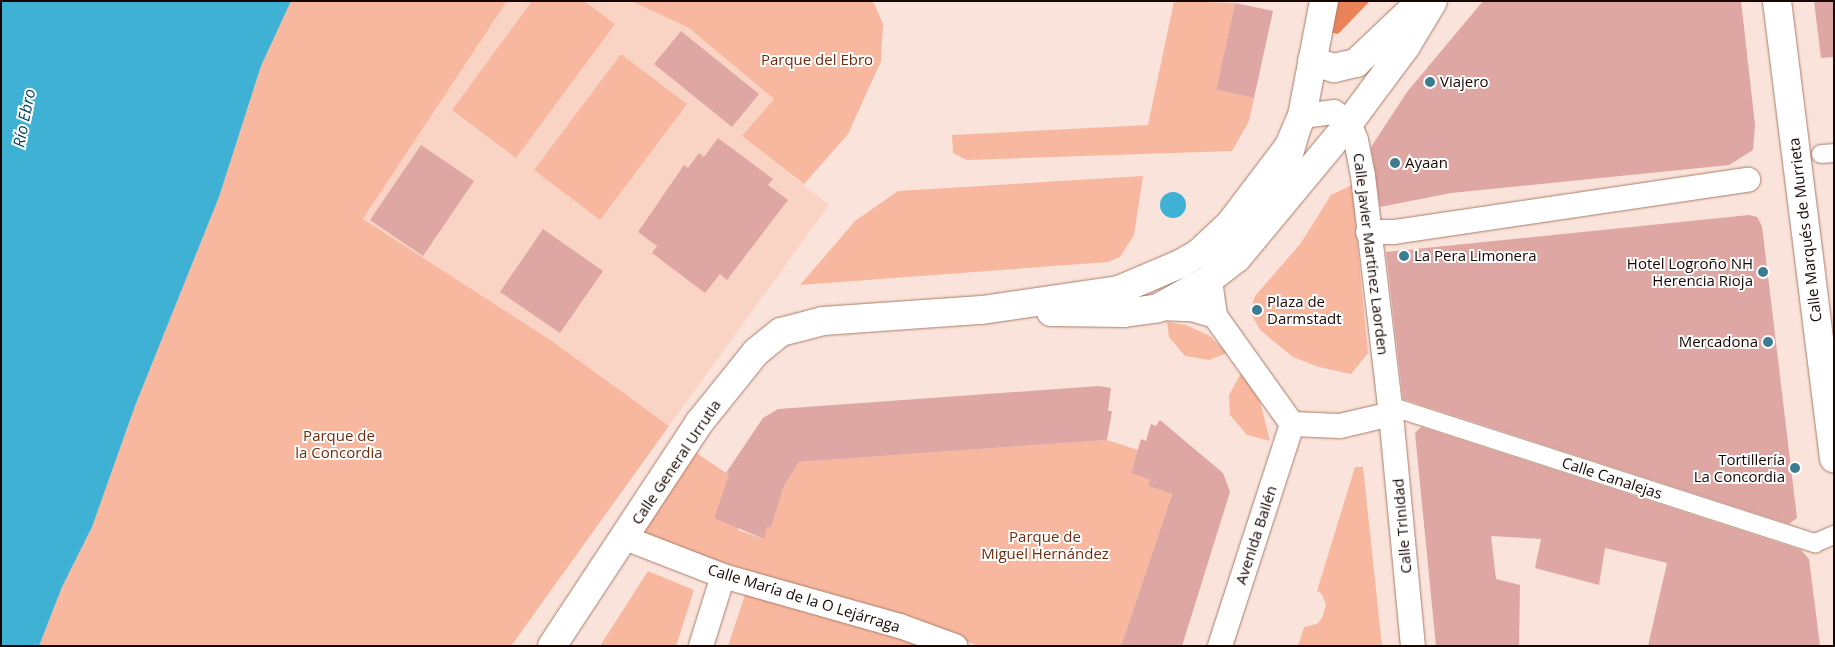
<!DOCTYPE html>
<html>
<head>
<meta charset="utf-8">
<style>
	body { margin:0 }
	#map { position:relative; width:1835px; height:647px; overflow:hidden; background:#f9e3da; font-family:"Open Sans",sans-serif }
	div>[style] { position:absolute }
	.built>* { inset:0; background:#f9d4c5 }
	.green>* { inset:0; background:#f8b89f }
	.forest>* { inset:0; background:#eb8359 }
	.water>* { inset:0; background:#3eb1d4 }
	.round { border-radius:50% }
	.building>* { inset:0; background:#dfa7a3 }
	.roads { filter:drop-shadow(0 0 1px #ab7b68) drop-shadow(0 0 1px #ab7b68) }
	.pedestrian>* { height:18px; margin:-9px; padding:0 9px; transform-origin:9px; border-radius:9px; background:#fff }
	.minor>* { height:24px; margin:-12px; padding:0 12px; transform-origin:12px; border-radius:12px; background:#fff }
	.secondary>* { height:28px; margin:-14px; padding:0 14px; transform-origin:14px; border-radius:14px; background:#fff }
	.dots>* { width:14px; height:14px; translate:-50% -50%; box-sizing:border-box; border:2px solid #fff; border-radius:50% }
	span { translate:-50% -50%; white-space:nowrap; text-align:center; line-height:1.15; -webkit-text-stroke:4px #fff; paint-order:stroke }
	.park-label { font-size:15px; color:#6e2c0e }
	.poi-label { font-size:15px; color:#170702 }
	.left { translate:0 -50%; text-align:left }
	.right { translate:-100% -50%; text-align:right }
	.street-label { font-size:15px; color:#170702 }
	.water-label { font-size:16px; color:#004557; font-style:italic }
	.frame { position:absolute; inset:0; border:2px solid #170702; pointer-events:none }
</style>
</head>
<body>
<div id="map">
	<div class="built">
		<div style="clip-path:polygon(507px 1px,631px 1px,689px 28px,774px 99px,742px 136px,829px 205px,669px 426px,552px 341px,363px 219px)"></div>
	</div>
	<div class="green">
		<div style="clip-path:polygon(291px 1px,507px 1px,363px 219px,552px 341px,669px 426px,511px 646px,39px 646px,62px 587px,92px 527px,135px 406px,219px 197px,261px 66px)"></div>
		<div style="clip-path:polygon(532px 1px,584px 1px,615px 24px,516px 158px,452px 110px)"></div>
		<div style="clip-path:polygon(631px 1px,873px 1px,883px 24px,881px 61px,848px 134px,804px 184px,742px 136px,774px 99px,689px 28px)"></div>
		<div style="clip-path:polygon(1174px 1px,1235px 3px,1216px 90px,1254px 98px,1249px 121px,1232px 151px,967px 160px,953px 153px,952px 135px,1148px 125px)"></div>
		<div style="clip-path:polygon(621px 54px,687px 104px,600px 220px,534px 170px)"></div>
		<div style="clip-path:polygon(1143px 176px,1134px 235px,1120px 257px,1108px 262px,800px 285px,855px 221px,898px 191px)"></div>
		<div style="clip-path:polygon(1352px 185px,1368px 353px,1351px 374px,1319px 367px,1293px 357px,1260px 330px,1250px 312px,1255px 296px,1301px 243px,1331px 195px)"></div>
		<div style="clip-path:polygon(1167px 322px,1186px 325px,1210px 336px,1227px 353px,1209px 360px,1185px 356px,1169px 337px)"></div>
		<div style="clip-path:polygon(1241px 373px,1260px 401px,1270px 441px,1247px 435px,1230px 415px,1229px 395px)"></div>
		<div style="clip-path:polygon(1107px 440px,1138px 450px,1131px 473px,1150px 480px,1148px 486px,1172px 494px,1121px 646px,979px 646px,640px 535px,695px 452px,729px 475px,738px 530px,763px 539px,767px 527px,771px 528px,784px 486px,799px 462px)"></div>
		<div style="clip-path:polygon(1355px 467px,1363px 467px,1382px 646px,1298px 646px,1304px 627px,1317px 624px,1322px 618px,1326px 605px,1322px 594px,1317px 591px)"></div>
		<div style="clip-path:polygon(648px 571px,694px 590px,676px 646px,600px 646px)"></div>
		<div style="clip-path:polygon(749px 583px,949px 646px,728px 646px)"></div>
	</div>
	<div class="forest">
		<div style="clip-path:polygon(1331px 1px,1370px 1px,1338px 34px,1325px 31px)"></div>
	</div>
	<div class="water">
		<div style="clip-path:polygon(1px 1px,291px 1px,261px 66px,219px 197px,135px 406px,92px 527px,62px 587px,39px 646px,1px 646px)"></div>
		<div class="round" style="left:1160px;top:192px;width:26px;height:26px"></div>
	</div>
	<div class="building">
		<div style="clip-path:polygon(1483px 1px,1741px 1px,1755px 125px,1753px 150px,1729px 165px,1451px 193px,1380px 207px,1371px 147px,1407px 92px)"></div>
		<div style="clip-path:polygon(1814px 1px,1834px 1px,1834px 57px,1821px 58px)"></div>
		<div style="clip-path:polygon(1235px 3px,1273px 11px,1254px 98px,1216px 90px)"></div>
		<div style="clip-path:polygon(681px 31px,759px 94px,732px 127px,654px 64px)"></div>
		<div style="clip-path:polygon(718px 138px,773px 179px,768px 185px,788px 200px,727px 280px,720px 274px,705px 293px,652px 253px,657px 246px,638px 232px,684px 165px,688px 168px,699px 153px,704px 157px)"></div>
		<div style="clip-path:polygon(421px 145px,474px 181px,423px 256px,370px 220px)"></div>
		<div style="clip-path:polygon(1749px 215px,1757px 217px,1762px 226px,1797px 518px,1789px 524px,1403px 399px,1386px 252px)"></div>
		<div style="clip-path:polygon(543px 229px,603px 271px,560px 333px,500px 292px)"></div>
		<div style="clip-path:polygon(1099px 386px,1111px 388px,1108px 411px,1112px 411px,1107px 440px,799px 462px,784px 486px,771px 528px,767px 527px,764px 539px,714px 518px,729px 475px,726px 473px,763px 418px,778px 409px)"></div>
		<div style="clip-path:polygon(1160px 420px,1223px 473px,1230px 492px,1182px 646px,1121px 646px,1172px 494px,1148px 486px,1150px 480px,1131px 473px,1141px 439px,1146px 441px,1151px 424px,1156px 426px)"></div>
		<div style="clip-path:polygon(1421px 427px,1801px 550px,1809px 559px,1820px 646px,1648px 646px,1667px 563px,1605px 548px,1599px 585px,1535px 568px,1541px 539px,1491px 536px,1496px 579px,1520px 585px,1519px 646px,1436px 646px,1415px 433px)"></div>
	</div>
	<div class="roads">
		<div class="pedestrian">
			<div style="left:1821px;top:154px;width:13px;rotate:-4deg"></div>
			<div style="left:1390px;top:406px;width:447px;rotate:17.9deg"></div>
			<div style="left:1815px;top:543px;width:21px;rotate:-23deg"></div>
		</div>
		<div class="minor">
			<div style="left:1368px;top:232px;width:26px"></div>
			<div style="left:1394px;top:232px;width:358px;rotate:-8.4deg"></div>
			<div style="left:1158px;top:308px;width:34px;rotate:2deg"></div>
			<div style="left:1192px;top:309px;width:24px;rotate:17deg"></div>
			<div style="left:1292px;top:424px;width:133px;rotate:-125.5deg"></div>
			<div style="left:1215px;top:316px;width:37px;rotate:-98deg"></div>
			<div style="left:1210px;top:279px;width:40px;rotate:-65deg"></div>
			<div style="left:1227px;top:243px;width:92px;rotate:-50.3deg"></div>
			<div style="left:1286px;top:172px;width:58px;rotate:-74.1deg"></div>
			<div style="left:1302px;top:116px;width:32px;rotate:-7deg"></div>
			<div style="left:1334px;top:112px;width:19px;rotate:36deg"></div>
			<div style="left:1349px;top:123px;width:18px;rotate:68deg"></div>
			<div style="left:1356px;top:140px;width:37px;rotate:79deg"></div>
			<div style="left:1363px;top:176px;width:240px;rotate:83.3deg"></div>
			<div style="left:1391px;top:414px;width:233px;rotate:84.6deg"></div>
			<div style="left:1292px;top:424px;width:48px;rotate:2.4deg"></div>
			<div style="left:1340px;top:426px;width:52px;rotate:-13.2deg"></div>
			<div style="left:625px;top:538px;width:105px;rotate:21.2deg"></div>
			<div style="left:723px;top:576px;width:184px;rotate:15.8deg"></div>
			<div style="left:900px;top:626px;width:59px;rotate:20deg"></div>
			<div style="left:701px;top:646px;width:73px;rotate:-72.6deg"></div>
			<div style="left:1220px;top:646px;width:233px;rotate:-72deg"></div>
		</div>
		<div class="secondary">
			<div style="left:1777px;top:1px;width:461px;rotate:82.9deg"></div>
			<div style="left:1312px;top:61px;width:23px;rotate:18deg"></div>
			<div style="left:1334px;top:68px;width:23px;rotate:-13deg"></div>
			<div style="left:1356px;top:63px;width:90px;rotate:-43.6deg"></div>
			<div style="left:1051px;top:312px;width:73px;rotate:0.8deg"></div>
			<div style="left:1124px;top:313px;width:34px;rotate:-8deg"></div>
			<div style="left:1158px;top:308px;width:60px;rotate:-29.1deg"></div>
			<div style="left:1210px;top:279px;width:34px;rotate:-38deg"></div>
			<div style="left:1237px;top:258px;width:175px;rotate:-50.3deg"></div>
			<div style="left:1349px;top:123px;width:96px;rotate:-53.5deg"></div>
			<div style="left:1406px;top:46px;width:52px;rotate:-59deg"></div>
			<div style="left:552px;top:646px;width:267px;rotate:-56.6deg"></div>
			<div style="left:699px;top:423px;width:91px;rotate:-51.2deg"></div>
			<div style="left:756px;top:352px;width:32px;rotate:-39deg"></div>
			<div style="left:781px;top:332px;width:43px;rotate:-14.7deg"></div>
			<div style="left:823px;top:321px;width:159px;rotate:-4deg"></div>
			<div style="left:982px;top:310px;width:138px;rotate:-8.3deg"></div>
			<div style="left:1119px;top:290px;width:66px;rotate:-23.1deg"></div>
			<div style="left:1180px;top:264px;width:22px;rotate:-30deg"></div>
			<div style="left:1199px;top:253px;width:42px;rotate:-43.1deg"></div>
			<div style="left:1230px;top:224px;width:98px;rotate:-52.9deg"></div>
			<div style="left:1289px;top:146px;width:33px;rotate:-67deg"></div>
			<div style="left:1302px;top:116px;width:117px;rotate:-79.2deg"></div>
		</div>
	</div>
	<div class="dots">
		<div style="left:1430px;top:82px;background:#3c7b90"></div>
		<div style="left:1395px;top:163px;background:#3c7b90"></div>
		<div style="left:1404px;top:256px;background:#3c7b90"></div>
		<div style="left:1763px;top:272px;background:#3c7b90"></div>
		<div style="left:1257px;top:310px;background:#3c7b90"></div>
		<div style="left:1768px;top:342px;background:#3c7b90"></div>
		<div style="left:1795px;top:468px;background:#3c7b90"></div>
	</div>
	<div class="park-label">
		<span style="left:817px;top:60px">Parque del Ebro</span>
		<span style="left:339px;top:444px">Parque de<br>la Concordia</span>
		<span style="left:1045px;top:545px">Parque de<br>Miguel Hernández</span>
	</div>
	<div class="poi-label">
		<span class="left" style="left:1440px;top:82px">Viajero</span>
		<span class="left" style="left:1405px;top:163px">Ayaan</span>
		<span class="left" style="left:1414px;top:256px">La Pera Limonera</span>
		<span class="right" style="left:1753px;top:272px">Hotel Logroño NH<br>Herencia Rioja</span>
		<span class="left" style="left:1267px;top:310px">Plaza de<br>Darmstadt</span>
		<span class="right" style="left:1758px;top:342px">Mercadona</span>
		<span class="right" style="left:1785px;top:468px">Tortillería<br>La Concordia</span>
	</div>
	<div class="street-label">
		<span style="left:1805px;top:230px;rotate:-97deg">Calle Marqués de Murrieta</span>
		<span style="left:1371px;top:254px;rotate:83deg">Calle Javier Martínez Laorden</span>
		<span style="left:676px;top:462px;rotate:-56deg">Calle General Urrutia</span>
		<span style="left:1612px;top:478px;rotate:18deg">Calle Canalejas</span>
		<span style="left:1402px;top:526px;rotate:-95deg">Calle Trinidad</span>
		<span style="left:1256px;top:535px;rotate:-72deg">Avenida Bailén</span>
		<span style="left:804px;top:598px;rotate:17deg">Calle María de la O Lejárraga</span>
	</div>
	<div class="water-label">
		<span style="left:24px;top:118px;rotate:-79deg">Río Ebro</span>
	</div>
	<div class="frame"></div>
</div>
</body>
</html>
